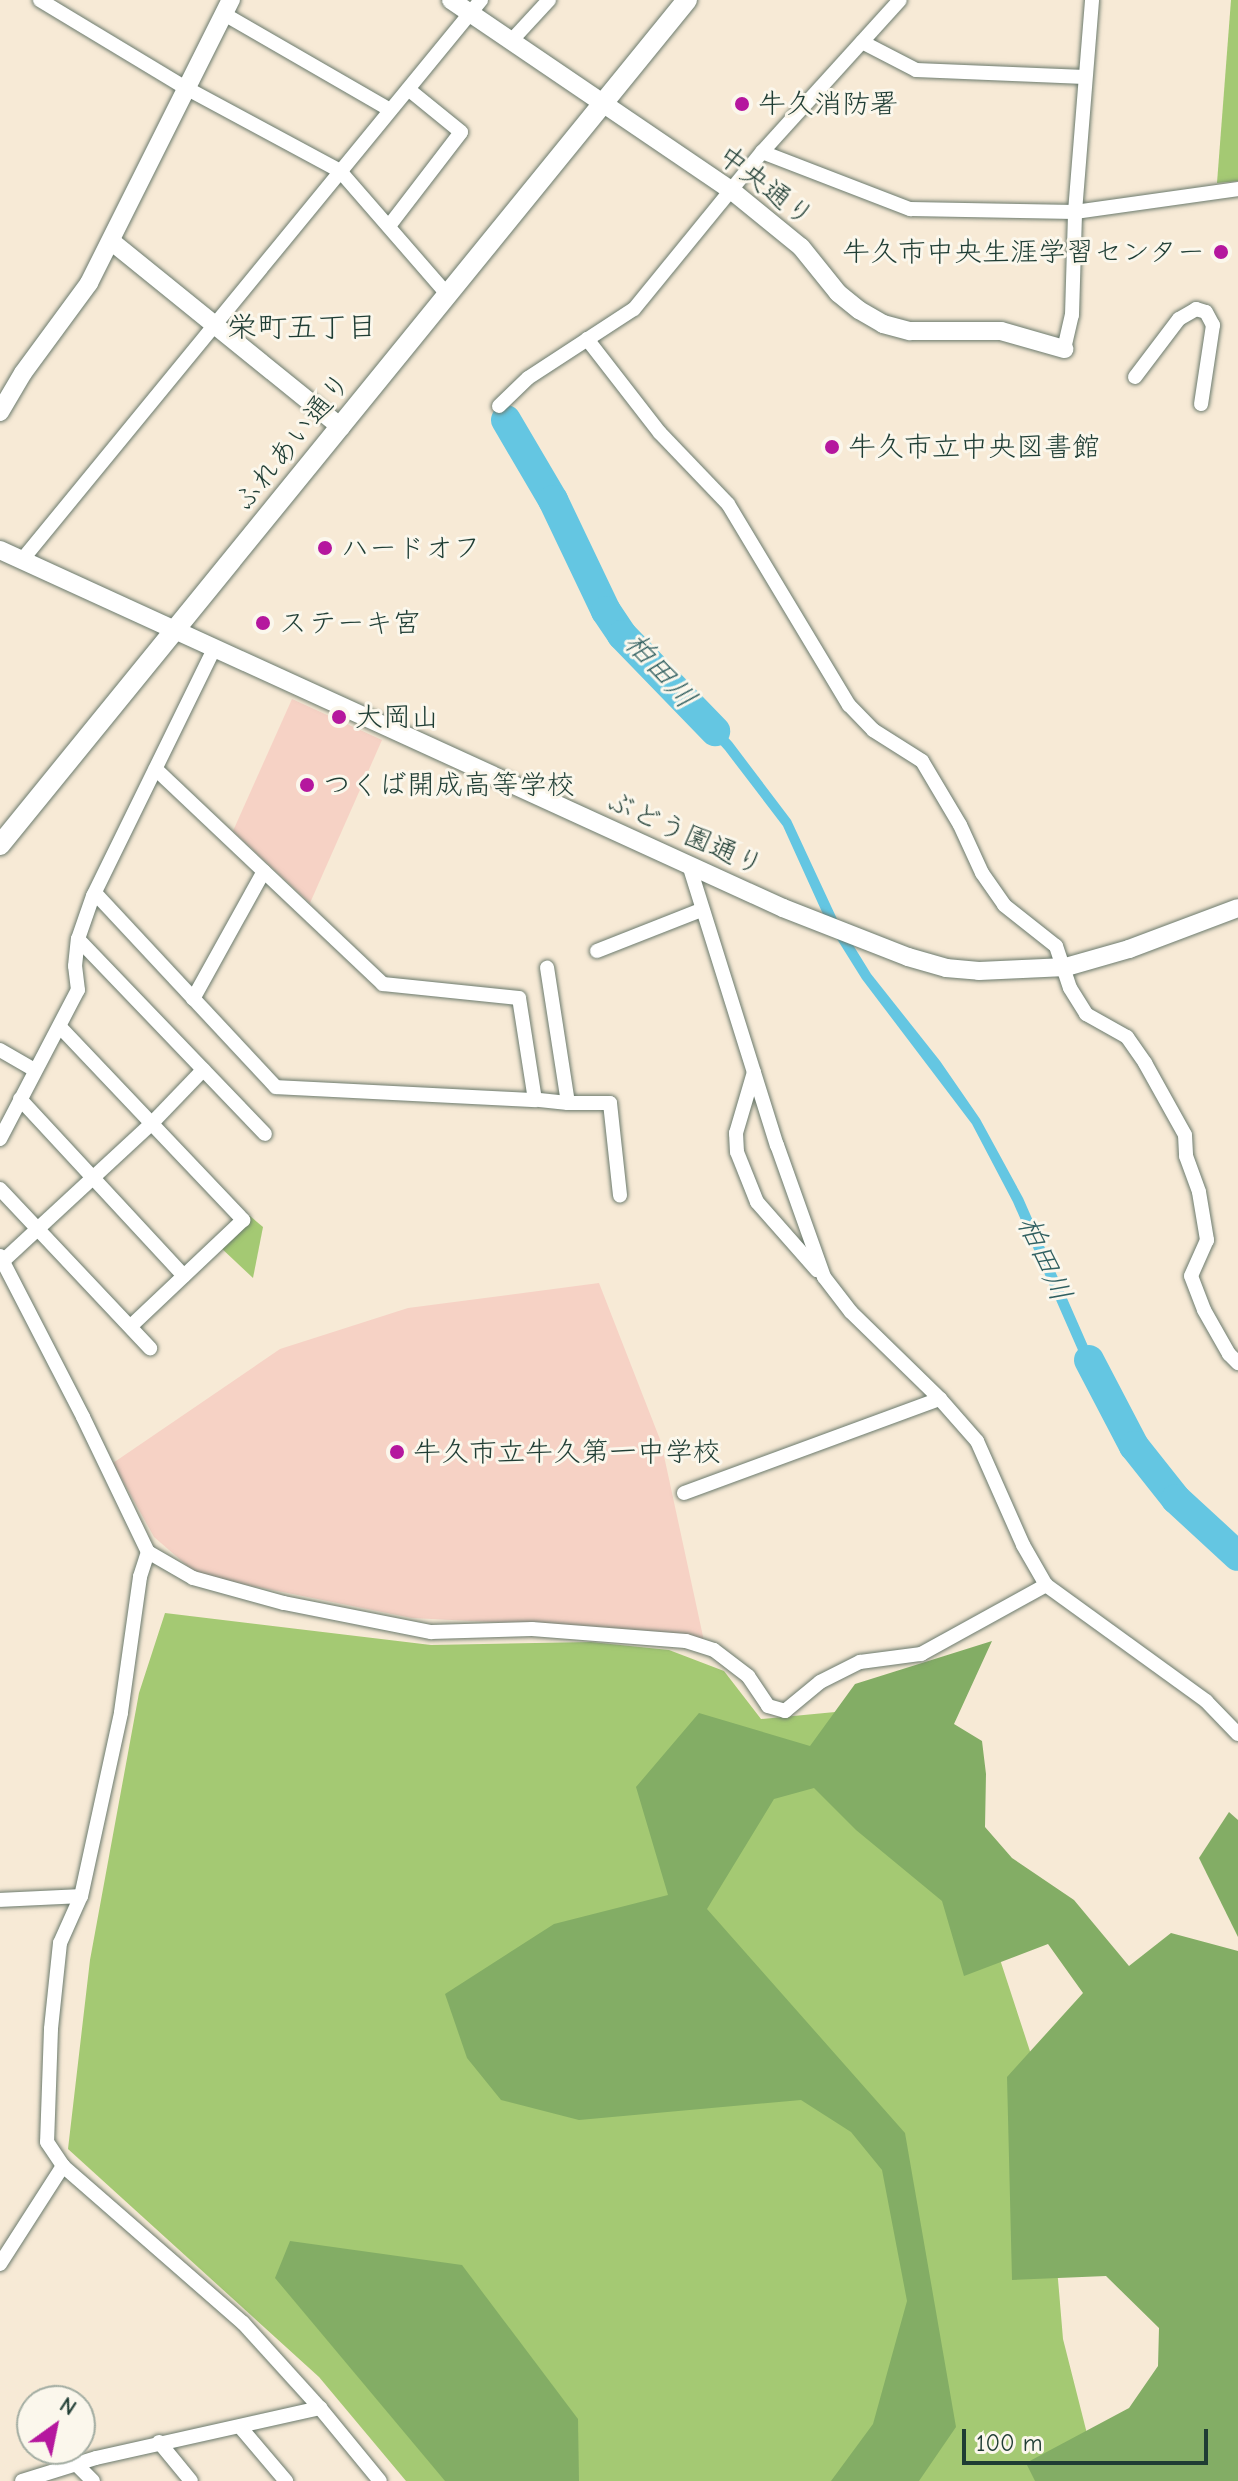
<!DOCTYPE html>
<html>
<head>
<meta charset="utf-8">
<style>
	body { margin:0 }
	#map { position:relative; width:1238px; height:2481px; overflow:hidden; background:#f7ead6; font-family:"Comic Neue","Klee One",sans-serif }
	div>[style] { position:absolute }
	.built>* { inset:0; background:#f6d2c5 }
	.green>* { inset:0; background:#a4c973 }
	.forest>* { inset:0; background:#83ad65 }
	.water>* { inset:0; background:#64c6e2 }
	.river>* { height:30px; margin:-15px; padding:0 15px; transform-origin:15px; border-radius:15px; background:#64c6e2 }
	.roads { filter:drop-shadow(0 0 2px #6b7a6d) drop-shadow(0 0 2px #6b7a6d) }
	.minor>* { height:14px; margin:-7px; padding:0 7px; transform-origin:7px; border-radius:7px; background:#fff }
	.tertiary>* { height:18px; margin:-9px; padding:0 9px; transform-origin:9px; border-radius:9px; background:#fff }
	.secondary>* { height:20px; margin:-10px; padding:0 10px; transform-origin:10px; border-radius:10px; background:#fff }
	.dots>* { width:22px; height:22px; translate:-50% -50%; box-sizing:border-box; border:4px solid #fbf7ec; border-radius:50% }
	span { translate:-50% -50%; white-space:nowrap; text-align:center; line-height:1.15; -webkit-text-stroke:6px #fbf7ec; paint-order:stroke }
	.poi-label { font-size:28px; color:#1f3d34 }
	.left { translate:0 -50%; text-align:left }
	.right { translate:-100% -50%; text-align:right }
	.street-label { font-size:28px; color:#1f3d34 }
	.neighbourhood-label { font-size:30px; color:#1f3d34 }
	.water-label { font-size:30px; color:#305f60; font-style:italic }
	.north { position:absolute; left:16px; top:2385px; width:80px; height:80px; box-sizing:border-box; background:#fbf7ec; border:2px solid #a3ada2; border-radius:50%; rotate:33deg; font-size:22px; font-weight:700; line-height:32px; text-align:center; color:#1f3d34 }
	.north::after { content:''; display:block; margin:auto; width:28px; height:36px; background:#b5179e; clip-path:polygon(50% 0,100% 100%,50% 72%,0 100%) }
	.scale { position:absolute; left:962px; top:2429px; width:246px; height:36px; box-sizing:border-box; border:4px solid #1f3d34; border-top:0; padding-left:10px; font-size:24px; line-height:28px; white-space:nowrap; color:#1f3d34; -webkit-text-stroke:6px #fbf7ec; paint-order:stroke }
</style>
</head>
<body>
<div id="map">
	<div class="built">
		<div style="clip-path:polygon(292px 699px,382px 740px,310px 903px,233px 831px)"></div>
		<div style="clip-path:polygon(599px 1283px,661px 1442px,704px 1641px,613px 1628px,412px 1618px,198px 1575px,154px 1537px,113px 1463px,280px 1349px,408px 1308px)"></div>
	</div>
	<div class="green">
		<div style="clip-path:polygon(1231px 0,1238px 0,1238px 181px,1217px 183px)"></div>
		<div style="clip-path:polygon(250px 1216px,263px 1227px,253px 1278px,219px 1246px)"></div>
		<div style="clip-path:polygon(165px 1613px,431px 1645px,591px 1642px,669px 1650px,724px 1671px,761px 1719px,877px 1708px,941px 1779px,1042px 2088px,1063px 2339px,1099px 2481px,406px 2481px,319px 2377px,68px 2149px,90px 1960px,139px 1693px)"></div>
	</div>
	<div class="forest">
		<div style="clip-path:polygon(992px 1641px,954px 1724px,982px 1741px,986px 1774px,985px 1827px,1012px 1858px,1074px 1900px,1129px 1966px,1171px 1933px,1238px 1951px,1238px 2481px,1035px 2481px,1026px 2463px,1129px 2408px,1158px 2366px,1159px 2328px,1106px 2276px,1012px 2280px,1007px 2077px,1083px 1993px,1048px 1944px,964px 1976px,942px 1901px,856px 1830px,814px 1788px,774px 1799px,707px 1909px,905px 2133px,956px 2427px,919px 2481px,831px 2481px,873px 2424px,907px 2301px,882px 2170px,851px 2132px,801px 2100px,579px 2120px,501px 2100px,467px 2058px,445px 1994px,554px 1924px,668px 1895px,636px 1787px,699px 1713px,810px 1746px,855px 1684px)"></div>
		<div style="clip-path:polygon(1229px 1812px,1238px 1820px,1238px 1937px,1199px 1858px)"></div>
		<div style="clip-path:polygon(290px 2241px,462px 2265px,578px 2419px,579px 2481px,445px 2481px,275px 2278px)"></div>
	</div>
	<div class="water">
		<div style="clip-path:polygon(690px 697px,732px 742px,791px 820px,837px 919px,871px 974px,940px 1061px,980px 1119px,1023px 1198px,1109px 1394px,1099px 1398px,1013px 1202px,972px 1124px,862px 979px,827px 923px,783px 826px,725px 750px,683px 703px)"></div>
	</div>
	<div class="river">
		<div style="left:506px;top:420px;width:93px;rotate:59.6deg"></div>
		<div style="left:553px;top:500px;width:123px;rotate:64.5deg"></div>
		<div style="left:606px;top:611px;width:29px;rotate:56deg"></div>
		<div style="left:622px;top:635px;width:134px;rotate:45.9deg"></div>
		<div style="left:1089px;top:1360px;width:97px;rotate:62.4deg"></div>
		<div style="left:1134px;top:1446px;width:68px;rotate:51.6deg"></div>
		<div style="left:1176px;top:1499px;width:84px;rotate:42.6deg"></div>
	</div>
	<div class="roads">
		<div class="minor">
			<div style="left:40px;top:0;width:170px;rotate:31.1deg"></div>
			<div style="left:186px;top:88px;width:175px;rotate:28.3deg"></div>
			<div style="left:340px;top:171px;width:163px;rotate:49deg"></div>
			<div style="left:224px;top:14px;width:192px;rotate:30deg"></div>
			<div style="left:511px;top:41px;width:56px;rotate:-47.2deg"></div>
			<div style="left:862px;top:42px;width:61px;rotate:27.4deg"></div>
			<div style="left:916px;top:70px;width:169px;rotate:2.4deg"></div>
			<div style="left:762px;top:152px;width:159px;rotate:21.1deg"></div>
			<div style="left:910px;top:209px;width:165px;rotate:1deg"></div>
			<div style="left:1075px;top:212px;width:165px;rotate:-8deg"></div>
			<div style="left:389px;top:226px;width:118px;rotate:-52.5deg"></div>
			<div style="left:461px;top:132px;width:68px;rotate:-140.9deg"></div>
			<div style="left:587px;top:339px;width:119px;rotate:52.2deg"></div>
			<div style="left:660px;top:433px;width:98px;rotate:46.2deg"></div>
			<div style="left:728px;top:504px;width:235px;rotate:59deg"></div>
			<div style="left:849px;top:705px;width:35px;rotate:46deg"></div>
			<div style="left:873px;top:730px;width:58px;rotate:32.3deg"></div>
			<div style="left:922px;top:761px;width:74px;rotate:59.3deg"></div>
			<div style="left:960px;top:825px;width:53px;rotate:65.4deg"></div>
			<div style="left:982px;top:873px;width:39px;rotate:55deg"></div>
			<div style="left:1004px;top:905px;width:66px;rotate:38.3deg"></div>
			<div style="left:1056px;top:946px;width:44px;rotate:71.6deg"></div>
			<div style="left:1070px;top:988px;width:31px;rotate:58deg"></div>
			<div style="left:1086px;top:1014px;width:47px;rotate:29.3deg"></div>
			<div style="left:1127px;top:1037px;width:32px;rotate:55deg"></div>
			<div style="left:1145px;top:1063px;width:82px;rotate:60.9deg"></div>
			<div style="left:1185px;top:1135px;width:21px;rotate:87deg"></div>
			<div style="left:1186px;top:1156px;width:38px;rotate:70deg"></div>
			<div style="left:1199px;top:1192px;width:49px;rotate:80.5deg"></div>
			<div style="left:1207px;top:1240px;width:39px;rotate:114deg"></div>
			<div style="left:1191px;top:1276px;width:36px;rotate:69deg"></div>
			<div style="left:1204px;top:1310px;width:51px;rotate:60.4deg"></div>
			<div style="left:1229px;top:1354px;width:13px;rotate:45deg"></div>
			<div style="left:1064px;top:349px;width:35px;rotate:-77deg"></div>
			<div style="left:1072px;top:315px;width:103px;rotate:-88.3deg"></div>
			<div style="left:1075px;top:212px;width:213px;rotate:-85.4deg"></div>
			<div style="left:1135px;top:377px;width:73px;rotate:-52.8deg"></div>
			<div style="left:1179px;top:319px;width:20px;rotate:-30deg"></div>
			<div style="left:1196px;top:309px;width:10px;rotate:17deg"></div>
			<div style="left:1206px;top:312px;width:15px;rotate:62deg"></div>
			<div style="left:1213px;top:325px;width:80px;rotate:98.6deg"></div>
			<div style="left:499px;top:406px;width:40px;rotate:-44deg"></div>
			<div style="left:528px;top:378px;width:126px;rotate:-33.1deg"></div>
			<div style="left:634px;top:309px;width:203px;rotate:-50.8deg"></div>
			<div style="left:762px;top:152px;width:205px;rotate:-47.8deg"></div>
			<div style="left:22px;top:560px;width:724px;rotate:-50.66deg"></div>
			<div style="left:689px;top:865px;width:294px;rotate:72.6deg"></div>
			<div style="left:777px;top:1145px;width:140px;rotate:70.4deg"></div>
			<div style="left:824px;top:1277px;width:44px;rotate:52.4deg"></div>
			<div style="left:851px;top:1312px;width:124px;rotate:44.3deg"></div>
			<div style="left:940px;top:1399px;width:56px;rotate:48.6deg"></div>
			<div style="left:977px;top:1441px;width:114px;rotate:66.1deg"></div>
			<div style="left:1023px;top:1545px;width:46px;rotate:60.1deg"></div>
			<div style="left:1046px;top:1585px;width:198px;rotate:35.9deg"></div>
			<div style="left:1206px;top:1701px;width:46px;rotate:45.9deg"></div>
			<div style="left:95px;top:893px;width:265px;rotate:47deg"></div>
			<div style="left:276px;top:1087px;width:259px;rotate:2.9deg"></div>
			<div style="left:535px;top:1100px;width:103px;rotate:-98.9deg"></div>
			<div style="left:519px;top:998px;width:137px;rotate:-174.1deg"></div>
			<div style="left:383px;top:984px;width:313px;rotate:-136.6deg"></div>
			<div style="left:78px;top:939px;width:270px;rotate:46.2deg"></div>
			<div style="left:597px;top:951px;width:112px;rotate:-21.5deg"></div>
			<div style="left:193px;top:999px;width:146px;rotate:-61deg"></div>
			<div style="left:61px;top:1028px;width:265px;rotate:46.5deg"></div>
			<div style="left:243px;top:1220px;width:154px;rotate:136.6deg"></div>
			<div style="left:0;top:1050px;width:39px;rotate:30deg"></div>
			<div style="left:754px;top:1072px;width:64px;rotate:106.4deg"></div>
			<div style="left:736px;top:1133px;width:19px;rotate:87deg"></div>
			<div style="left:737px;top:1152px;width:54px;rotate:68.2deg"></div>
			<div style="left:757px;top:1202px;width:91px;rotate:48.6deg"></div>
			<div style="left:20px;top:1099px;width:241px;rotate:47.2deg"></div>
			<div style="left:530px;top:1099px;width:38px;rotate:6deg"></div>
			<div style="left:568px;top:1103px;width:137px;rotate:-98.8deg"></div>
			<div style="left:568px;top:1103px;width:42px"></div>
			<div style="left:610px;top:1103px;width:93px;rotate:83.8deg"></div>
			<div style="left:0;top:1139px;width:168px;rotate:-62.4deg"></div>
			<div style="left:78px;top:990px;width:24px;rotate:-97deg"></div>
			<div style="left:75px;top:966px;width:27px;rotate:-84deg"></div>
			<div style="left:78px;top:939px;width:46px;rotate:-70.8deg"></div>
			<div style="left:93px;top:896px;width:275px;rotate:-63.9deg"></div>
			<div style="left:0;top:1189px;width:219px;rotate:46.7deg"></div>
			<div style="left:0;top:1256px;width:181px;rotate:62.7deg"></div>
			<div style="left:83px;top:1417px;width:150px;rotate:64.3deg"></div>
			<div style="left:148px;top:1552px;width:26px;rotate:108deg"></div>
			<div style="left:140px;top:1577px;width:137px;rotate:98deg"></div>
			<div style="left:121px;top:1713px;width:187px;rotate:102.3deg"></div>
			<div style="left:81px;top:1896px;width:51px;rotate:114.1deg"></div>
			<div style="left:60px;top:1943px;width:86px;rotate:96deg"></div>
			<div style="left:51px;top:2029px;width:113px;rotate:92deg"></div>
			<div style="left:47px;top:2142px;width:29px;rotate:56deg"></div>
			<div style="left:63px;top:2166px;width:239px;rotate:41.1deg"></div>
			<div style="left:243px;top:2323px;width:115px;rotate:47.8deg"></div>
			<div style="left:320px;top:2408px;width:94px;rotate:50.6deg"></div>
			<div style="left:3px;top:1261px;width:203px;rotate:-42.8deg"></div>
			<div style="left:152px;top:1123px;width:74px;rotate:-46.1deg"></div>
			<div style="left:684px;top:1493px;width:273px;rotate:-20.2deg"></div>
			<div style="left:148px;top:1552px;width:52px;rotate:30deg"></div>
			<div style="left:193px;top:1578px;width:94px;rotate:15.4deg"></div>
			<div style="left:284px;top:1603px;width:150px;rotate:11.2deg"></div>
			<div style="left:431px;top:1632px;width:101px;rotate:-1.7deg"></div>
			<div style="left:532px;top:1629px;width:154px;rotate:4.5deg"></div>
			<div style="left:686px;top:1641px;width:29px;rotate:18deg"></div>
			<div style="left:714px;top:1650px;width:43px;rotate:37.4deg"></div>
			<div style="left:748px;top:1676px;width:36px;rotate:56deg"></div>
			<div style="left:768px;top:1706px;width:18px;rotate:16deg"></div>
			<div style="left:785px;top:1711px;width:45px;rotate:-39.6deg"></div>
			<div style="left:820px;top:1682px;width:45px;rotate:-26.6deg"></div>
			<div style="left:860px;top:1662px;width:62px;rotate:-7.5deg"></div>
			<div style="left:921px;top:1654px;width:143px;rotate:-28.9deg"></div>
			<div style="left:0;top:1900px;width:81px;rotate:-2.8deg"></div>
			<div style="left:0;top:2264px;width:117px;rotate:-57.3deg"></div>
			<div style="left:241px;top:2428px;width:70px;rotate:49.7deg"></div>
			<div style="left:159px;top:2442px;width:50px;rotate:50.6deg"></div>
			<div style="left:76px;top:2464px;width:24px;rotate:45deg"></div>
			<div style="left:22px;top:2481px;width:77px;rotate:-17.3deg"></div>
			<div style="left:96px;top:2458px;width:230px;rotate:-12.6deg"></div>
		</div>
		<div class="tertiary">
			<div style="left:451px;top:0;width:338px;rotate:34.2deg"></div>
			<div style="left:731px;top:190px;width:90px;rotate:39.2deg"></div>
			<div style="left:801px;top:247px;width:59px;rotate:51.2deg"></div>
			<div style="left:838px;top:293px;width:27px;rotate:39deg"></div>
			<div style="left:859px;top:310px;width:28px;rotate:30deg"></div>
			<div style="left:883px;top:324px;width:28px;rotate:15deg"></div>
			<div style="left:910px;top:331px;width:91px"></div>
			<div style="left:1001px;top:331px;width:66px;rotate:15.9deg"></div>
			<div style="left:111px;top:241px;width:296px;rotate:39deg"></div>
			<div style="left:0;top:412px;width:45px;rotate:-59.5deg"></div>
			<div style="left:23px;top:373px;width:112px;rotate:-53.7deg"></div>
			<div style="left:89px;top:283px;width:317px;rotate:-63.4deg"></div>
			<div style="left:0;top:550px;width:861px;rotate:24.57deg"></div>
			<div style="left:783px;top:908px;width:134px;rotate:21.4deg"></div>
			<div style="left:908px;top:957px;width:40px;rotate:16deg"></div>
			<div style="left:946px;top:968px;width:33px;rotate:5deg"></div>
			<div style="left:979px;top:971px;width:87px;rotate:-2.6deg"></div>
			<div style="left:1066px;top:967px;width:66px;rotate:-15.9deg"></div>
			<div style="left:1129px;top:949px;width:116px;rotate:-20.6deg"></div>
		</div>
		<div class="secondary">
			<div style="left:0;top:845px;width:1089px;rotate:-50.89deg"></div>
		</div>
	</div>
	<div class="dots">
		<div style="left:742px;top:104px;background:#b5179e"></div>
		<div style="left:1221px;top:252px;background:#b5179e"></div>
		<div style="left:832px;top:447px;background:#b5179e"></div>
		<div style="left:325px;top:548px;background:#b5179e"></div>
		<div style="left:263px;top:623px;background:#b5179e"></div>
		<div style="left:339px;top:717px;background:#b5179e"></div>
		<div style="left:307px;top:785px;background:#b5179e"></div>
		<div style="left:397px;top:1452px;background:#b5179e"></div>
	</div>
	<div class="poi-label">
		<span class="left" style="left:758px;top:104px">牛久消防署</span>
		<span class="right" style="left:1205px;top:252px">牛久市中央生涯学習センター</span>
		<span class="left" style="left:848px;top:447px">牛久市立中央図書館</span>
		<span class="left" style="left:341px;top:548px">ハードオフ</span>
		<span class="left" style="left:279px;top:623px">ステーキ宮</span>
		<span class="left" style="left:355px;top:717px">大岡山</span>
		<span class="left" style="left:323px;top:785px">つくば開成高等学校</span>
		<span class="left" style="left:413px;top:1452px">牛久市立牛久第一中学校</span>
	</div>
	<div class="street-label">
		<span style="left:766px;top:186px;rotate:38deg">中央通り</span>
		<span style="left:292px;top:442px;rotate:-51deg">ふれあい通り</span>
		<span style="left:685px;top:833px;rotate:24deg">ぶどう園通り</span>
	</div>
	<div class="neighbourhood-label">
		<span style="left:302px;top:328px">栄町五丁目</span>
	</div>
	<div class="water-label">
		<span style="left:660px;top:671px;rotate:48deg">柏田川</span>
		<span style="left:1044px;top:1259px;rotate:66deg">柏田川</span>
	</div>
	<div class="north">N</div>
	<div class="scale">100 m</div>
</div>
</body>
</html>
